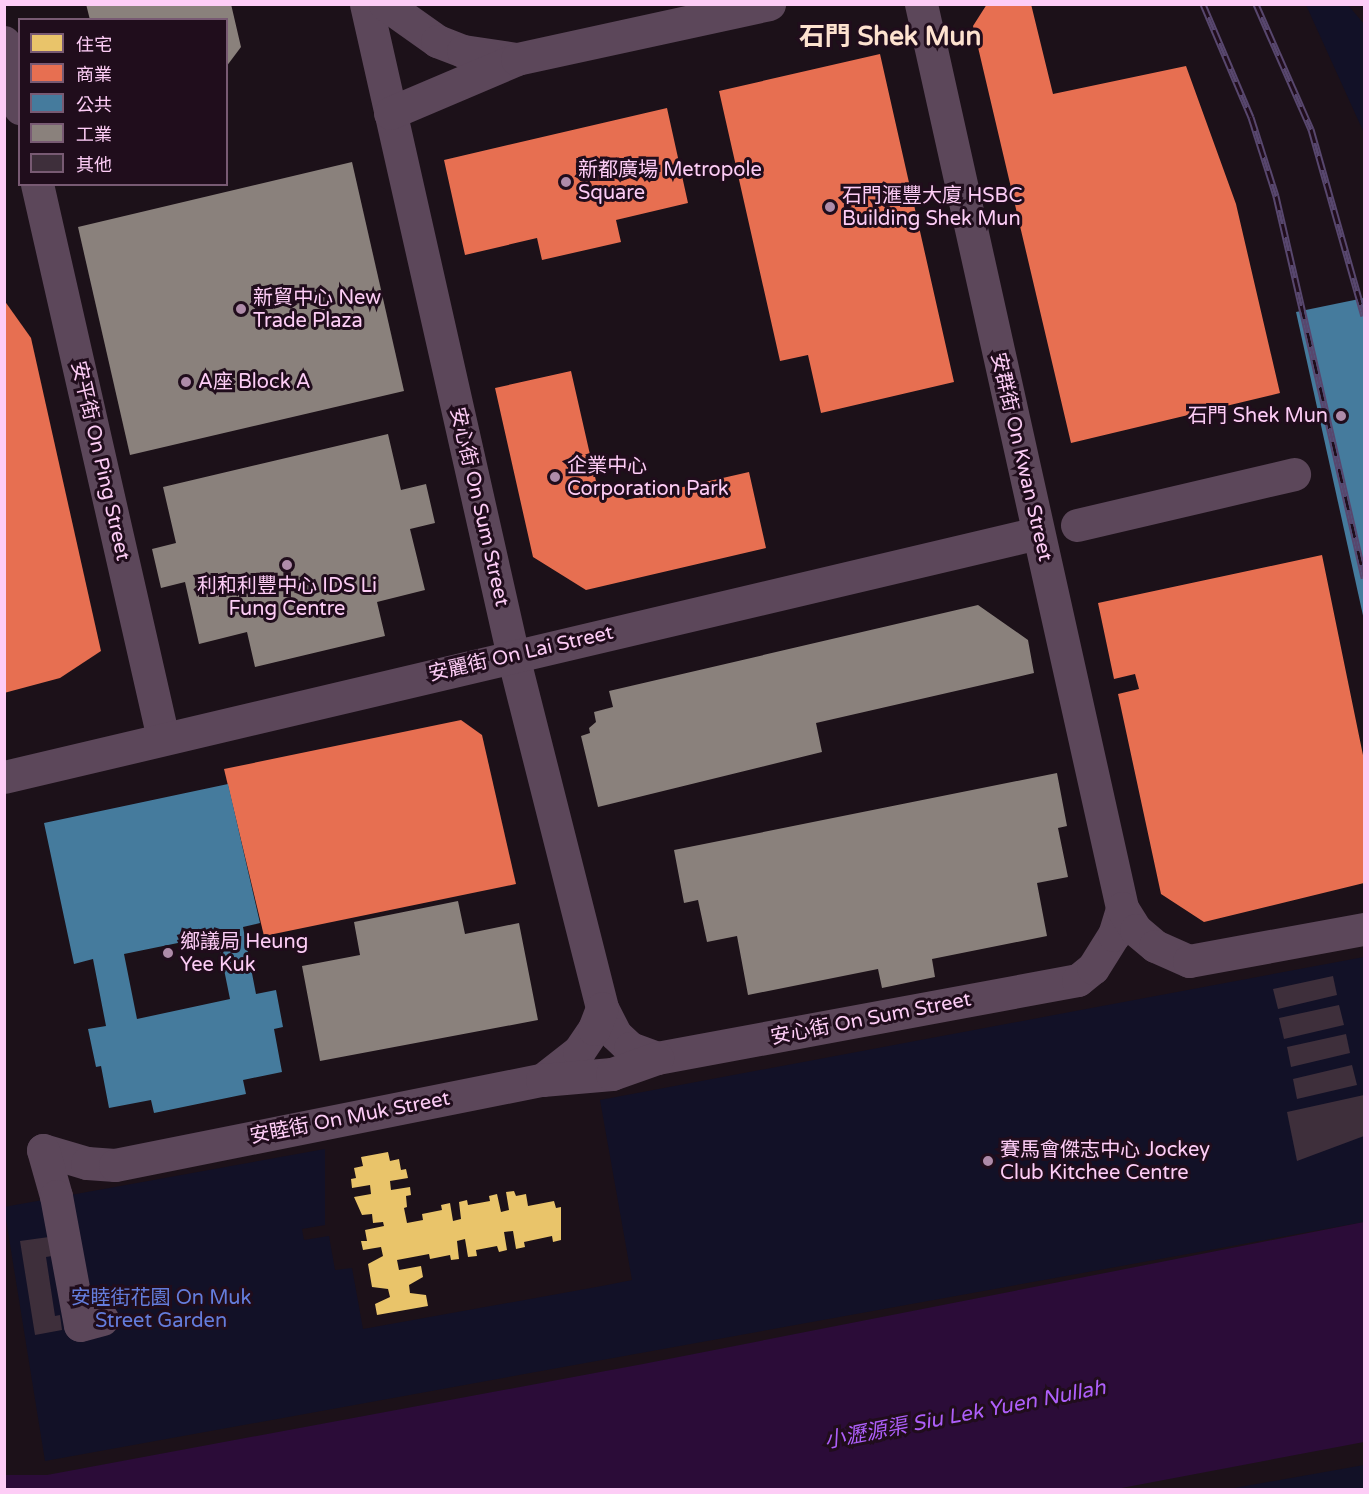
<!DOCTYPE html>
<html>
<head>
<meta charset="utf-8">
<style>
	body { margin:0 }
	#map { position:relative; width:1369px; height:1494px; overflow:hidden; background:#1c1119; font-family:"Varela Round","Noto Sans TC",sans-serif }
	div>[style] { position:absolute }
	.green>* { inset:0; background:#121127 }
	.water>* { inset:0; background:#2b0c38 }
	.homes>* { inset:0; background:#e9c46a }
	.shops>* { inset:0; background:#e76f51 }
	.public>* { inset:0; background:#457b9d }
	.industry>* { inset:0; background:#8a817c }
	.building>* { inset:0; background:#3e2f3b }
	.minor>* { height:33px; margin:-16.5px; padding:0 16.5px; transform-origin:16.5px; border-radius:16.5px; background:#5c475a }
	.rail>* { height:7px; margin-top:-3.5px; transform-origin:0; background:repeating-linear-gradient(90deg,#200d1c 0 14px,#58476e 0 28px); box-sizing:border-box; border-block:2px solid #58476e }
	.dots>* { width:16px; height:16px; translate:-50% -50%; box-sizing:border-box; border:3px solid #200d1c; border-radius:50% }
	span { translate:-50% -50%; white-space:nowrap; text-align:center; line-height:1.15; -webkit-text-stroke:6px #200d1c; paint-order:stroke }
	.poi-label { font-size:20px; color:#fdcdf6 }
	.left { translate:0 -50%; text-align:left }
	.right { translate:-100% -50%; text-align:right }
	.street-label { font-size:20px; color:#fdcdf6 }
	.park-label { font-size:20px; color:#647ddc }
	.water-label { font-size:21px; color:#ae5ffa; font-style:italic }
	.district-label { font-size:26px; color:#fde2cf; font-weight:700 }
	.frame { position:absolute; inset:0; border:6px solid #fdcdf6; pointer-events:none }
	.legend { position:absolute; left:18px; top:18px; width:210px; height:168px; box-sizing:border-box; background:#200d1c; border:2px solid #785a73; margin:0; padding:8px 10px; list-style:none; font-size:18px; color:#fdcdf6 }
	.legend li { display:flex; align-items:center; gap:12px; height:30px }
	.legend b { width:30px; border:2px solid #785a73 }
</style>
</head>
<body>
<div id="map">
	<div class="green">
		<div style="clip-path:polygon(1306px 5px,1348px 5px,1364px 24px,1364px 133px)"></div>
		<div style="clip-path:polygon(1364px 957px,1364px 1222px,45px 1461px,4px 1207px,325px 1149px,325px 1225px,302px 1229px,303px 1235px,304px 1240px,329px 1236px,335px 1270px,352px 1268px,363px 1329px,602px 1286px,632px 1280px,600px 1100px)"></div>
		<div style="clip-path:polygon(1364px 1465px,1364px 1489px,1229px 1489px)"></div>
	</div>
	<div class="water">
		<div style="clip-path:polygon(1364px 1222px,1364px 1442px,1111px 1490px,5px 1489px,5px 1475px,47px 1475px,643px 1364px)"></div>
	</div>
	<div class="homes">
		<div style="clip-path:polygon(4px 525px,69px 552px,65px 562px,79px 568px,72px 584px,80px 587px,78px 593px,85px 596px,73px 623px,4px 594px)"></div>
		<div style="clip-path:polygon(388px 1152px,390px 1161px,399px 1159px,401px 1170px,406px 1169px,408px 1178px,390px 1181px,391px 1190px,410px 1187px,411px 1195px,406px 1196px,407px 1207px,404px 1208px,407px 1223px,423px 1220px,422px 1214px,442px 1210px,441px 1205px,450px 1203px,453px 1221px,461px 1219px,459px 1202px,467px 1200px,468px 1205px,490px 1201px,489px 1196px,497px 1194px,501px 1212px,509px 1210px,506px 1192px,514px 1191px,516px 1196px,526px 1194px,528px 1206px,554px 1201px,556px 1208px,561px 1207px,561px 1240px,553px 1242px,552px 1236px,524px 1242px,525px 1247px,516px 1249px,513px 1231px,504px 1232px,507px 1250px,499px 1252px,497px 1246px,476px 1250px,477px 1256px,468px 1257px,465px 1239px,457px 1241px,459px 1259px,451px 1260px,450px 1255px,430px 1259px,429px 1254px,397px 1260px,399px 1270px,421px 1266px,423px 1277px,409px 1285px,410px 1293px,426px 1295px,428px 1306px,377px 1315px,375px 1304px,390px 1297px,388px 1289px,372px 1287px,368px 1264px,383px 1256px,381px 1247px,363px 1250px,361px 1241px,367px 1241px,365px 1230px,384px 1226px,383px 1222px,373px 1223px,372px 1214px,362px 1215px,354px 1197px,371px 1194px,370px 1185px,352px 1188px,351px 1179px,356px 1178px,354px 1168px,363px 1166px,361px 1157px)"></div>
	</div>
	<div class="shops">
		<div style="clip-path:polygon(987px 4px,1031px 4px,1053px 94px,1186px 66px,1236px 204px,1280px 393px,1071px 443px,973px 26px)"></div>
		<div style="clip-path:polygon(880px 54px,954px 382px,821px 413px,808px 355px,780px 361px,719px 91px)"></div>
		<div style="clip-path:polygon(667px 108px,688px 203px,616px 220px,621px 242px,542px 260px,537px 238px,465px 255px,444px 160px)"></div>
		<div style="clip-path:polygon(4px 300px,31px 338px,101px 651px,60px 678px,4px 693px)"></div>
		<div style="clip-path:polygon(571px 371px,596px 481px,626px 500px,749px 472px,766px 548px,586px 590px,533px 557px,495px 388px)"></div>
		<div style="clip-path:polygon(1322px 555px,1364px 760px,1364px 883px,1204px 922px,1161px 894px,1118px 694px,1139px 689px,1135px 674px,1114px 679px,1098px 603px)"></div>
		<div style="clip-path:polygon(461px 720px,482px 735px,516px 884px,264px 936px,224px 769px)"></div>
	</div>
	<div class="public">
		<div style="clip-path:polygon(1364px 298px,1364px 620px,1296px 312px)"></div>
		<div style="clip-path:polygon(evenodd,228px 784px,260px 923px,243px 927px,256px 994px,276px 990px,283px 1027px,274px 1029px,282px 1072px,243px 1080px,246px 1094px,154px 1113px,151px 1100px,109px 1108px,101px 1066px,96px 1067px,88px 1029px,106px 1026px,93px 959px,74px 964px,44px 823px,228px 784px,217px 935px,230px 999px,137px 1019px,124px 954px,217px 935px)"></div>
	</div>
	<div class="industry">
		<div style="clip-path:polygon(86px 4px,231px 4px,241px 47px,226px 67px,226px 20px,90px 20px)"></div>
		<div style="clip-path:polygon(352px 162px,404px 391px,130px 455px,78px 227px)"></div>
		<div style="clip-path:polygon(388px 434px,401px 490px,426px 484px,435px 523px,410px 529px,425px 590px,377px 602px,385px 636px,255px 667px,247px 632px,199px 644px,185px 582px,161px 588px,152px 549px,176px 543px,163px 487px)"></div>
		<div style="clip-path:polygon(978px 605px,1028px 640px,1034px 673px,816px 723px,822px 752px,598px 807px,581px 736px,590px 733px,589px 728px,596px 722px,594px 712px,613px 707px,609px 691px)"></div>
		<div style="clip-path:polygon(1057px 773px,1067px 826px,1058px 828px,1068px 877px,1037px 883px,1047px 936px,932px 959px,935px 977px,882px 988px,878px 969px,748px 995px,737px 936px,707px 942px,698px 900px,684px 903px,674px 850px)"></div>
		<div style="clip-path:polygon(458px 901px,465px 934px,519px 923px,538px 1020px,320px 1061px,302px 966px,360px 955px,354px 922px)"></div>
	</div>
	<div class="building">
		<div style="clip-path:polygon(1333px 976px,1337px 995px,1278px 1009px,1273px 989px)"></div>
		<div style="clip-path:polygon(1339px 1005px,1344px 1025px,1284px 1039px,1279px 1018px)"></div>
		<div style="clip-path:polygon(1346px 1034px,1350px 1053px,1291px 1067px,1287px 1047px)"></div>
		<div style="clip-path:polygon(1352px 1065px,1357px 1085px,1297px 1099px,1293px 1079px)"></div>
		<div style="clip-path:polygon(1364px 1095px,1364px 1136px,1297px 1161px,1287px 1112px)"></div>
		<div style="clip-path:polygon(49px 1237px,52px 1256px,46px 1257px,55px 1316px,60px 1315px,62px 1330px,35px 1335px,20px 1241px)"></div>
	</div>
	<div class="minor">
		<div style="left:366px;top:4px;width:668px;rotate:77.29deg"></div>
		<div style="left:513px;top:656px;width:363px;rotate:75.8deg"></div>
		<div style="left:602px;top:1008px;width:29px;rotate:63deg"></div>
		<div style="left:615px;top:1034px;width:21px;rotate:43deg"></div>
		<div style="left:630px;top:1048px;width:29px;rotate:20deg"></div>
		<div style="left:657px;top:1058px;width:428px;rotate:-10.5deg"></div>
		<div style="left:1078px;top:980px;width:19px;rotate:-39deg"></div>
		<div style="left:1093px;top:968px;width:39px;rotate:-58deg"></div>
		<div style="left:1114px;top:935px;width:28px;rotate:-73deg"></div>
		<div style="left:385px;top:4px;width:64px;rotate:35.4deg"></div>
		<div style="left:437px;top:41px;width:28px;rotate:21deg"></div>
		<div style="left:463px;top:51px;width:54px;rotate:8.6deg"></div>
		<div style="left:921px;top:4px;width:926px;rotate:77.46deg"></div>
		<div style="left:1122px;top:908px;width:26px;rotate:58deg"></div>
		<div style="left:1136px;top:930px;width:25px;rotate:40deg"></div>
		<div style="left:1155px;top:946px;width:37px;rotate:24deg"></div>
		<div style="left:1189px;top:961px;width:178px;rotate:-10.4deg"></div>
		<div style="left:4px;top:42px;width:68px;rotate:76.4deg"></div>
		<div style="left:390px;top:113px;width:138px;rotate:-23deg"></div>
		<div style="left:517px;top:59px;width:258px;rotate:-12.3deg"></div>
		<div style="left:37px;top:184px;width:568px;rotate:77.19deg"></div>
		<div style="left:1077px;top:525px;width:223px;rotate:-13.2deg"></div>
		<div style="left:4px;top:777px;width:1062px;rotate:-13.28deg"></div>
		<div style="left:542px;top:1080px;width:47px;rotate:-38.1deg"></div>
		<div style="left:579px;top:1051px;width:27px;rotate:-56deg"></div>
		<div style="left:594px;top:1029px;width:22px;rotate:-69deg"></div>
		<div style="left:43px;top:1150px;width:46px;rotate:16.5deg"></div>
		<div style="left:87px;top:1163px;width:28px;rotate:4deg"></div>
		<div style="left:115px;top:1165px;width:435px;rotate:-11.3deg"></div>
		<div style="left:542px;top:1080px;width:70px;rotate:-4.9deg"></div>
		<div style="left:612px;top:1074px;width:48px;rotate:-19.6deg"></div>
		<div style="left:43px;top:1150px;width:48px;rotate:74.2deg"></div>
		<div style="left:56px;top:1196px;width:131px;rotate:79.5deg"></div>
		<div style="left:80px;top:1325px;width:23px;rotate:-15deg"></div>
	</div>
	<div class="rail">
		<div style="left:1203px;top:4px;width:123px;rotate:67deg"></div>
		<div style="left:1251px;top:117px;width:83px;rotate:72.4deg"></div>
		<div style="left:1276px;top:196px;width:392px;rotate:77deg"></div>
		<div style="left:1256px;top:4px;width:137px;rotate:66.3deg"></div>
		<div style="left:1311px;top:129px;width:194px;rotate:74.2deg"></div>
	</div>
	<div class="dots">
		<div style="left:566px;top:182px;background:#ae8ba9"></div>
		<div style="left:830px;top:207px;background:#ae8ba9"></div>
		<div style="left:241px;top:309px;background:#ae8ba9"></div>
		<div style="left:186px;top:382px;background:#ae8ba9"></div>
		<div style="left:1341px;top:416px;background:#ae8ba9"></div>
		<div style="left:555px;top:477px;background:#ae8ba9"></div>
		<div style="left:287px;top:565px;background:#ae8ba9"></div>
		<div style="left:168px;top:953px;background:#ae8ba9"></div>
		<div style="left:988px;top:1161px;background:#ae8ba9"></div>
	</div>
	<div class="poi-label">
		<span class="left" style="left:578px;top:182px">新都廣場 Metropole<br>Square</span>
		<span class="left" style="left:842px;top:208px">石門滙豐大廈 HSBC<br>Building Shek Mun</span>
		<span class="left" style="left:253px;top:310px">新貿中心 New<br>Trade Plaza</span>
		<span class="left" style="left:198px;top:382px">A座 Block A</span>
		<span class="right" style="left:1328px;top:416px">石門 Shek Mun</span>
		<span class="left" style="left:567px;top:478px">企業中心<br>Corporation Park</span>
		<span style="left:287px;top:598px">利和利豐中心 IDS Li<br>Fung Centre</span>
		<span class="left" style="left:180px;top:954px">鄉議局 Heung<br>Yee Kuk</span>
		<span class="left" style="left:1000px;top:1162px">賽馬會傑志中心 Jockey<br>Club Kitchee Centre</span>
	</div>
	<div class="street-label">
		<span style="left:1021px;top:457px;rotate:77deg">安群街 On Kwan Street</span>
		<span style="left:100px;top:461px;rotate:77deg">安平街 On Ping Street</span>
		<span style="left:479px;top:507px;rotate:77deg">安心街 On Sum Street</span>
		<span style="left:521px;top:654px;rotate:-13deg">安麗街 On Lai Street</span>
		<span style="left:871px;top:1019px;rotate:-11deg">安心街 On Sum Street</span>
		<span style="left:350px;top:1118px;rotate:-11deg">安睦街 On Muk Street</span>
	</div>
	<div class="park-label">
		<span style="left:161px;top:1310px">安睦街花園 On Muk<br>Street Garden</span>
	</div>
	<div class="water-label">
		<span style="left:965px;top:1415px;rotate:-11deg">小瀝源渠 Siu Lek Yuen Nullah</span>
	</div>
	<div class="district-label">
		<span style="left:890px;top:37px">石門 Shek Mun</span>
	</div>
	<div class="frame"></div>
	<ul class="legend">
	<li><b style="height:16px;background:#e9c46a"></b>住宅</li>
	<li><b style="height:16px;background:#e76f51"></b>商業</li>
	<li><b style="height:16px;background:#457b9d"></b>公共</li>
	<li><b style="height:16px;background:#8a817c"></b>工業</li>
	<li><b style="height:16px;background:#3e2f3b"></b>其他</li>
	</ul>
</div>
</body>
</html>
